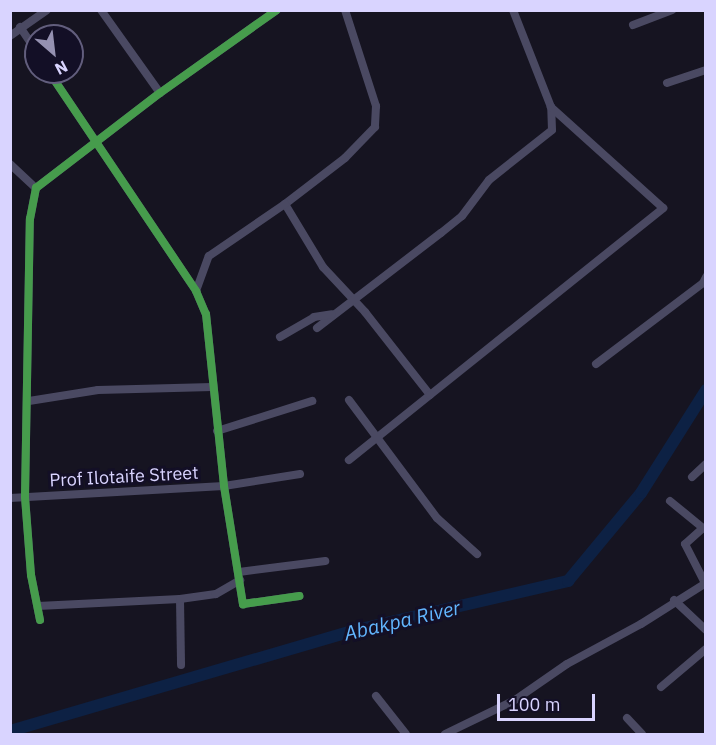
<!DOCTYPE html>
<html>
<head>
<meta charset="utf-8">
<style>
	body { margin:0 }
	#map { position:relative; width:716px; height:745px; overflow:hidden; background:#161421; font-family:"IBM Plex Sans",sans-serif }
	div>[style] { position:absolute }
	.river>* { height:12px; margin:-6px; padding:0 6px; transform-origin:6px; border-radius:6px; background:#0d2144 }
	.street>* { height:8px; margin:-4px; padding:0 4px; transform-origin:4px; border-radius:4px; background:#4a4962 }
	.cycleway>* { height:8px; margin:-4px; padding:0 4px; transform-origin:4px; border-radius:4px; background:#469c4c }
	span { translate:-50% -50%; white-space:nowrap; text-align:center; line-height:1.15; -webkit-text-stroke:6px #130f26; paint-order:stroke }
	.street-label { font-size:18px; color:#d9d4ff }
	.water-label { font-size:20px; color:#62b6ff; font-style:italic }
	.frame { position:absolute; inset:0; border:12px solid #d9d4ff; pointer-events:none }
	.north { position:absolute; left:24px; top:24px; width:60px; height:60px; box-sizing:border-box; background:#130f26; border:2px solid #625e7d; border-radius:50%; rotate:152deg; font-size:16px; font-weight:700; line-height:24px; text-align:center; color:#d9d4ff }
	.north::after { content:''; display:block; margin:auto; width:21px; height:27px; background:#9591b1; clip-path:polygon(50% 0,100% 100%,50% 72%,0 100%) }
	.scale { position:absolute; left:497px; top:694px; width:98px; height:27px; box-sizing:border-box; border:3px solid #d9d4ff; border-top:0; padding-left:8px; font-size:18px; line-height:21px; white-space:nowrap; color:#d9d4ff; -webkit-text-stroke:4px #130f26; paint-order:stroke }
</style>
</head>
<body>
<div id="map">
	<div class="river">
		<div style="left:10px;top:731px;width:360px;rotate:-16.3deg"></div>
		<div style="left:356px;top:630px;width:218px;rotate:-13deg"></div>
		<div style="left:568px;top:581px;width:114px;rotate:-50.3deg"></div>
		<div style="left:641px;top:493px;width:122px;rotate:-57.7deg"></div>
	</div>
	<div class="street">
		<div style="left:101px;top:10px;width:102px;rotate:54.6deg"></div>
		<div style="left:345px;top:10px;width:101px;rotate:72.1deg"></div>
		<div style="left:376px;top:106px;width:21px;rotate:93deg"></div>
		<div style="left:375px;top:127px;width:43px;rotate:134.1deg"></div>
		<div style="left:345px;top:158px;width:76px;rotate:142.5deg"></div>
		<div style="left:285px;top:204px;width:74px;rotate:58.9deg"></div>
		<div style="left:323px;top:267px;width:62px;rotate:47deg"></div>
		<div style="left:365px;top:312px;width:105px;rotate:51.9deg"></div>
		<div style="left:430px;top:395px;width:104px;rotate:141.3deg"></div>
		<div style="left:633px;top:25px;width:42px;rotate:-21deg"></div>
		<div style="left:20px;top:27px;width:29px;rotate:56deg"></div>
		<div style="left:10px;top:36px;width:45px;rotate:-35.1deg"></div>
		<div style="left:49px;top:72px;width:264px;rotate:56.1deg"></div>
		<div style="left:196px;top:291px;width:25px;rotate:67deg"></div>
		<div style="left:206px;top:314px;width:173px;rotate:84deg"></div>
		<div style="left:224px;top:486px;width:120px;rotate:80.9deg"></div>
		<div style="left:243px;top:604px;width:57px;rotate:-8.1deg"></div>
		<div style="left:667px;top:83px;width:41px;rotate:-18.4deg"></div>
		<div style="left:10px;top:164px;width:35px;rotate:43deg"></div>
		<div style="left:196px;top:291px;width:37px;rotate:-70deg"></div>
		<div style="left:209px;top:256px;width:92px;rotate:-34.4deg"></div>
		<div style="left:317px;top:328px;width:156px;rotate:-37.5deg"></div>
		<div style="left:441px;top:233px;width:27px;rotate:-39deg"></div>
		<div style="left:462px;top:216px;width:45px;rotate:-53.1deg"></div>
		<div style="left:489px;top:180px;width:80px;rotate:-38.4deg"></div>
		<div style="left:552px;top:130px;width:23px;rotate:-92deg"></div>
		<div style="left:551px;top:107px;width:104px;rotate:-111.4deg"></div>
		<div style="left:280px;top:337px;width:39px;rotate:-30deg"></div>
		<div style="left:314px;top:317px;width:18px;rotate:-9deg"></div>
		<div style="left:596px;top:364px;width:134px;rotate:-37.1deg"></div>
		<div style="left:703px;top:283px;width:7px;rotate:-63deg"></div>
		<div style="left:430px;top:395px;width:299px;rotate:-38.7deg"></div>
		<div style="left:663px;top:208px;width:151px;rotate:-138deg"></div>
		<div style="left:349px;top:400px;width:147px;rotate:53.3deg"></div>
		<div style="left:437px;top:518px;width:54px;rotate:42deg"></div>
		<div style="left:29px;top:401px;width:70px;rotate:-9.1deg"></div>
		<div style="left:98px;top:390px;width:114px;rotate:-1.5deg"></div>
		<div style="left:217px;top:431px;width:100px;rotate:-17.5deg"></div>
		<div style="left:692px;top:477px;width:19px;rotate:-43deg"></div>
		<div style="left:10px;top:498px;width:214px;rotate:-3.2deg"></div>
		<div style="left:224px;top:486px;width:77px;rotate:-9deg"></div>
		<div style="left:670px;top:501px;width:43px;rotate:39.3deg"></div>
		<div style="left:703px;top:528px;width:24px;rotate:138deg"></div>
		<div style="left:685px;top:544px;width:44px;rotate:62.9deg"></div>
		<div style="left:239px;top:572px;width:87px;rotate:-7.3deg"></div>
		<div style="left:180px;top:599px;width:66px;rotate:89.1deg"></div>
		<div style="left:674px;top:600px;width:44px;rotate:43.2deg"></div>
		<div style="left:38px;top:606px;width:142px;rotate:-2.8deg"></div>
		<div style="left:180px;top:599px;width:36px;rotate:-8deg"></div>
		<div style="left:216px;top:594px;width:28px;rotate:-30deg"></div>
		<div style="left:40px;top:620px;width:46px;rotate:-101.3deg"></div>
		<div style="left:31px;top:575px;width:78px;rotate:-94.4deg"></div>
		<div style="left:25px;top:497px;width:278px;rotate:-89deg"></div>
		<div style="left:30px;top:219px;width:32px;rotate:-79deg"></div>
		<div style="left:36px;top:188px;width:156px;rotate:-37.5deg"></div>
		<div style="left:160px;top:93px;width:143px;rotate:-35.4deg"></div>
		<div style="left:661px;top:687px;width:59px;rotate:-40.2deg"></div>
		<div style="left:376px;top:696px;width:48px;rotate:51.7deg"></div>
		<div style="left:627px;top:718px;width:22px;rotate:47deg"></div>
		<div style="left:445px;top:734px;width:78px;rotate:-25.9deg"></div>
		<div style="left:515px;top:700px;width:63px;rotate:-34.7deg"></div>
		<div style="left:567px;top:664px;width:84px;rotate:-28.4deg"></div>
		<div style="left:641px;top:624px;width:77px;rotate:-32.2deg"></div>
	</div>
	<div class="cycleway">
		<div style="left:49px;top:72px;width:264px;rotate:56.1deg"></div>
		<div style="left:196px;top:291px;width:25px;rotate:67deg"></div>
		<div style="left:206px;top:314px;width:173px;rotate:84deg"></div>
		<div style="left:224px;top:486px;width:120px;rotate:80.9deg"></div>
		<div style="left:243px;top:604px;width:57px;rotate:-8.1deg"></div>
		<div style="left:40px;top:620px;width:46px;rotate:-101.3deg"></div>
		<div style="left:31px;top:575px;width:78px;rotate:-94.4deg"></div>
		<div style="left:25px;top:497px;width:278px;rotate:-89deg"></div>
		<div style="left:30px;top:219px;width:32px;rotate:-79deg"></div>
		<div style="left:36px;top:188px;width:156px;rotate:-37.5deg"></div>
		<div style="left:160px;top:93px;width:143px;rotate:-35.4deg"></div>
	</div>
	<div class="street-label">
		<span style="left:124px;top:477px;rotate:-3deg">Prof Ilotaife Street</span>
	</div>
	<div class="water-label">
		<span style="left:402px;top:620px;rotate:-13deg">Abakpa River</span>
	</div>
	<div class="frame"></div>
	<div class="north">N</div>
	<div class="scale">100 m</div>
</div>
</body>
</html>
